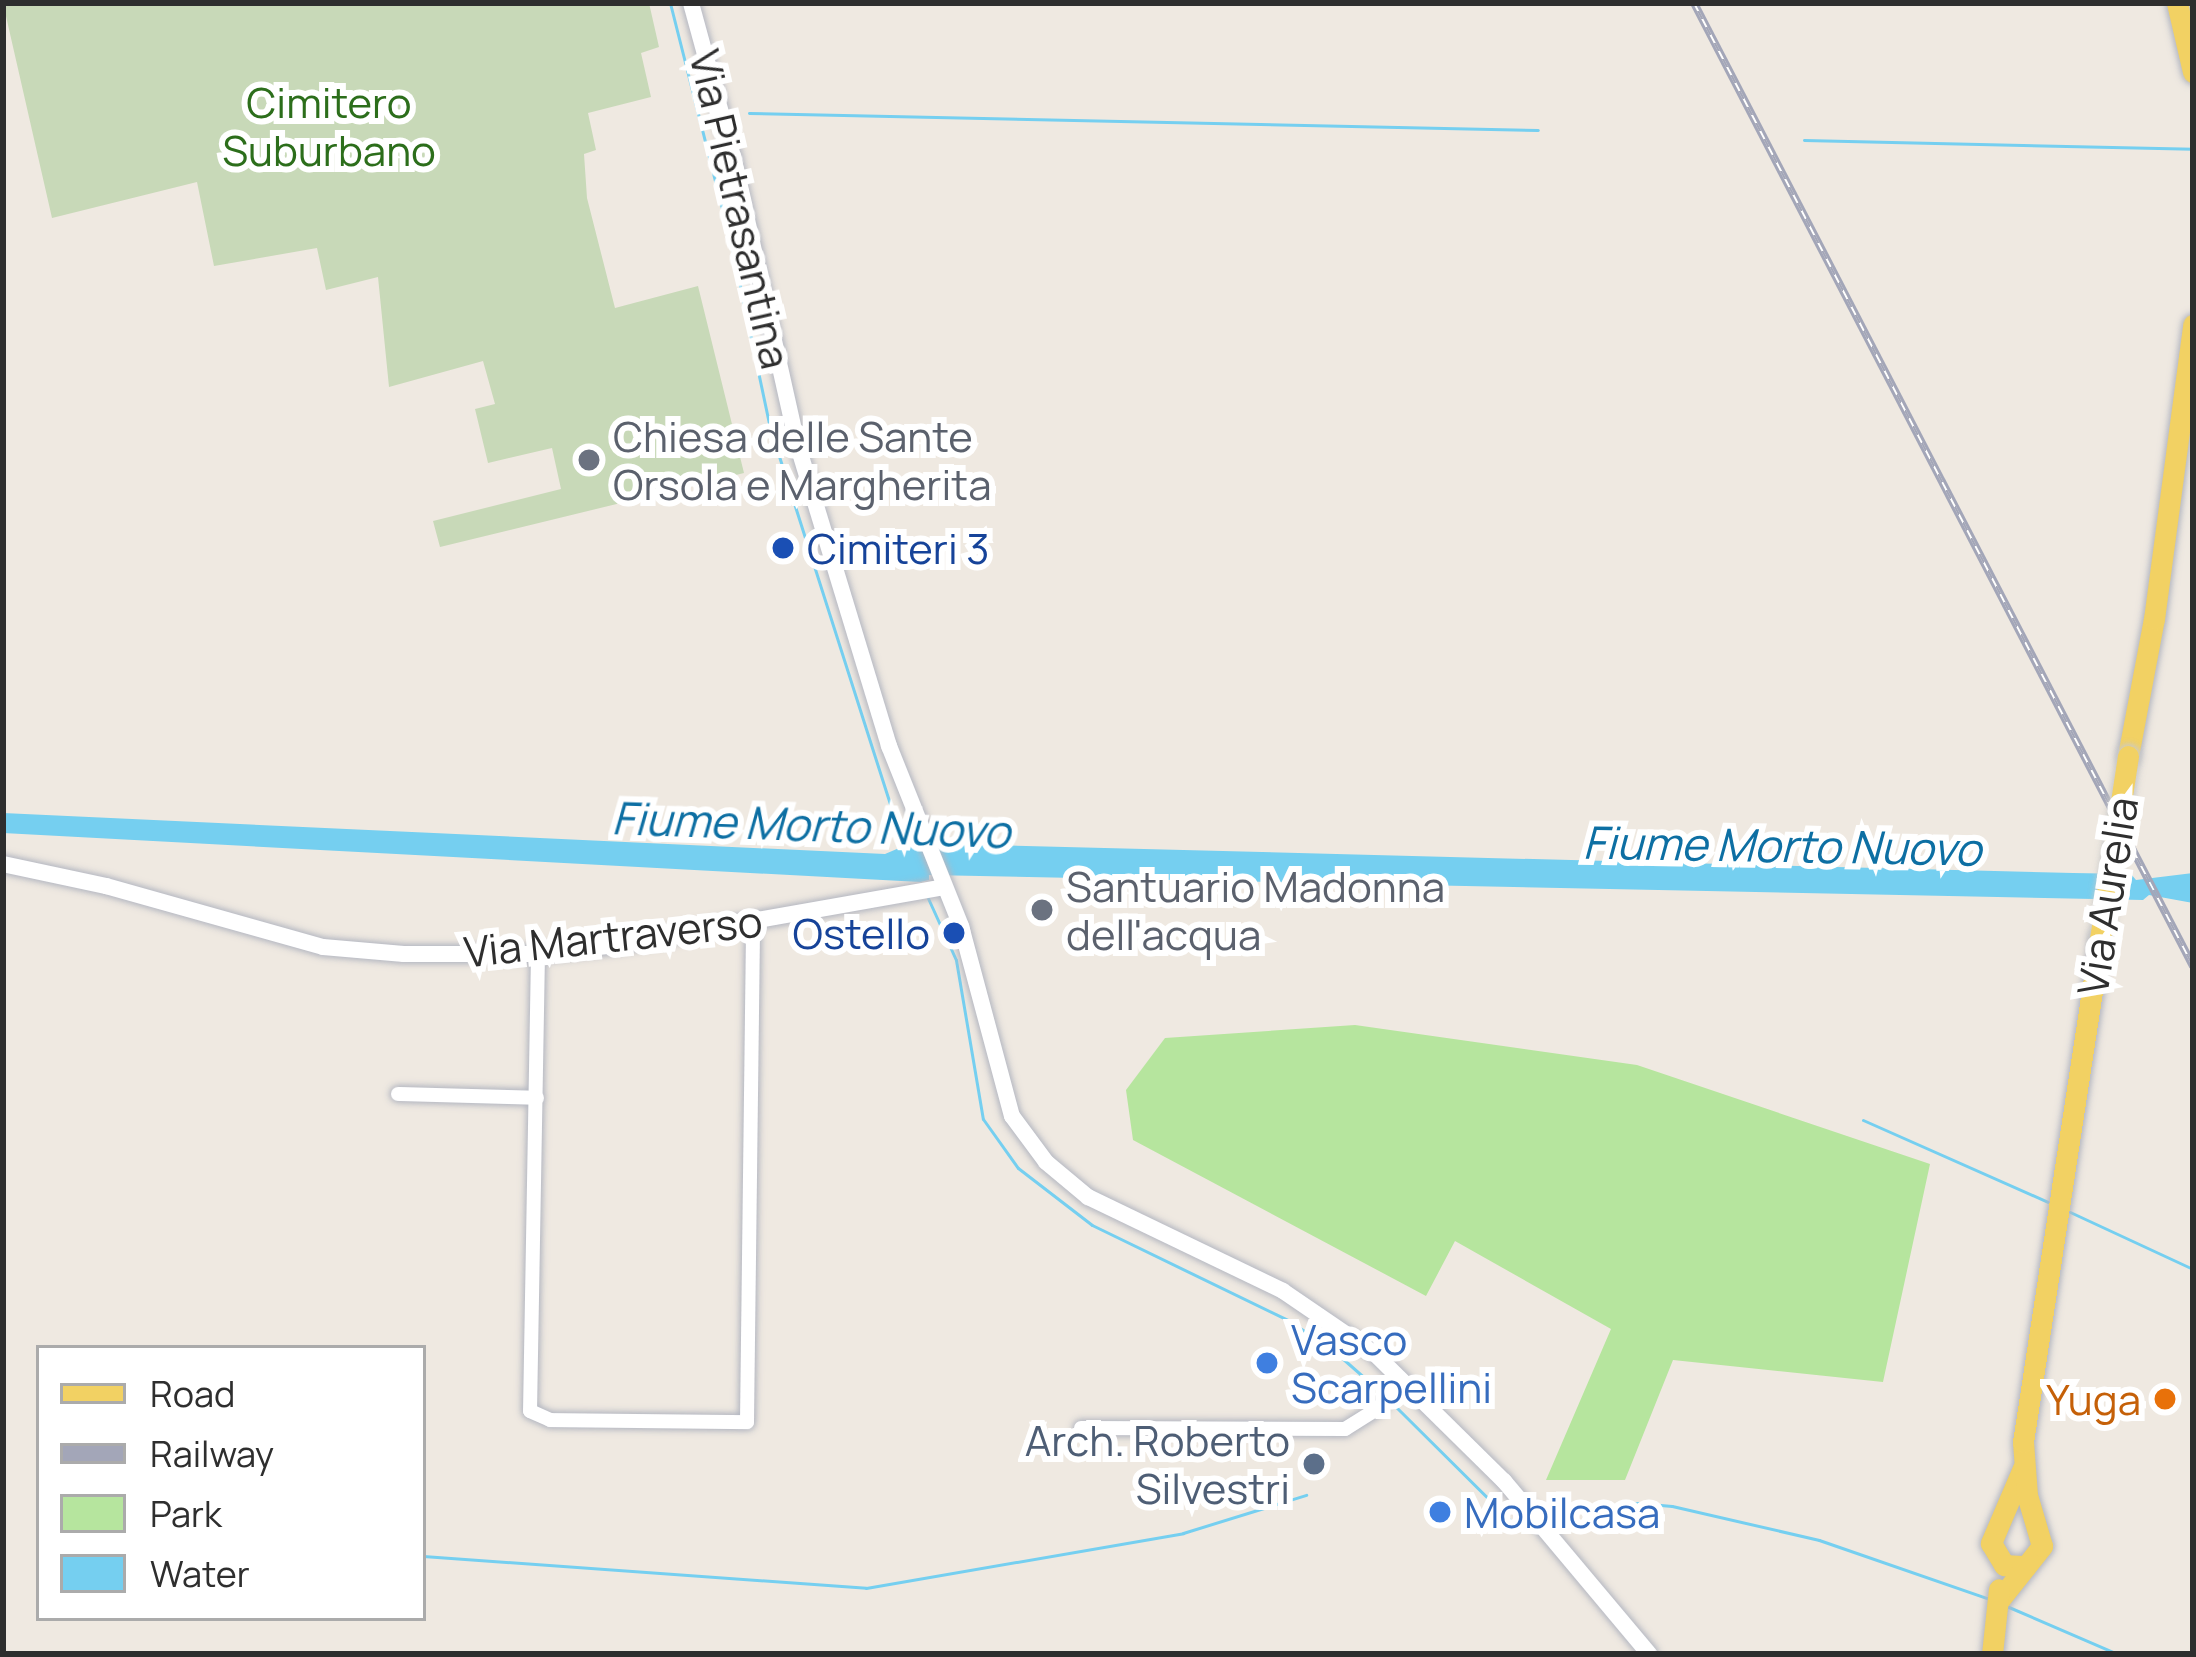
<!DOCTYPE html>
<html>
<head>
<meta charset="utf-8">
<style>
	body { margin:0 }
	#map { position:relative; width:2196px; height:1657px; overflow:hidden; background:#efe9e1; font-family:Manrope,sans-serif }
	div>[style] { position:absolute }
	.green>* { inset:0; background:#b6e59e }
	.cemetery>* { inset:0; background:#c8d9b8 }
	.water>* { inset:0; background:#75cff0 }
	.stream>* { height:3px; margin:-1.5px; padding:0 1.5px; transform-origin:1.5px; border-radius:1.5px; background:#75cff0 }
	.roads { filter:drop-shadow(0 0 3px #b4b7c1) drop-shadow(0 0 3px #b4b7c1) }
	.minor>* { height:14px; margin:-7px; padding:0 7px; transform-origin:7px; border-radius:7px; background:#fff }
	.tertiary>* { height:16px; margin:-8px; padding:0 8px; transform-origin:8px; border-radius:8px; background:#fff }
	.primary>* { height:21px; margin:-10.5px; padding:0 10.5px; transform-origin:10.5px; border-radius:10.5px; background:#f2d163 }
	.rail>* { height:8px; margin-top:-4px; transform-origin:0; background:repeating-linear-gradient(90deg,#fff 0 9px,#a3a6b8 0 18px); box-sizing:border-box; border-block:3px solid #a3a6b8 }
	.bridges { filter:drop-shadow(0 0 3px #c9c9c9) drop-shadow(0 0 3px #c9c9c9) }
	.primary-bridge>* { height:21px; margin:-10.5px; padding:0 10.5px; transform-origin:10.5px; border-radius:10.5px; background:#f2d163 }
	.dots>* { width:33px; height:33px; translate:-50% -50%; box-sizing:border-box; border:6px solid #fff; border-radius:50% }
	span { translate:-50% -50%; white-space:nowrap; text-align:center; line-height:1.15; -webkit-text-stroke:12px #fff; paint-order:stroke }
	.park-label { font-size:42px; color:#2c6e1b }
	.street-label { font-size:42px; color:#2e2e2e }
	.worship-label { font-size:42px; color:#5b616d }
	.left { translate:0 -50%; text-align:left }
	.transit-label { font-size:42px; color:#164399 }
	.right { translate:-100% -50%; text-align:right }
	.shop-label { font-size:42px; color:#366cbe }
	.food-label { font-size:42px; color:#c56008 }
	.service-label { font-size:42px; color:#4e5e75 }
	.water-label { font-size:45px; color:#0d6fa3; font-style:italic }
	.frame { position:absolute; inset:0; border:6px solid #2e2e2e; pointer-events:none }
	.legend { position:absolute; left:36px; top:1345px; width:390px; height:276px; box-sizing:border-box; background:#fff; border:3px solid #ababab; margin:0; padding:15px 21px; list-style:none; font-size:36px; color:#2e2e2e }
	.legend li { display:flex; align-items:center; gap:24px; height:60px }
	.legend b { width:60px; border:3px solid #ababab }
</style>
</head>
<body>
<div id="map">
	<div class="green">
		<div style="clip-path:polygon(1355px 1025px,1637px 1065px,1930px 1164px,1883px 1382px,1673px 1360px,1625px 1480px,1546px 1480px,1611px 1329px,1455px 1241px,1426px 1296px,1133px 1140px,1126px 1090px,1165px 1038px)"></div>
	</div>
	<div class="cemetery">
		<div style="clip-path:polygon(3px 3px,649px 3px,659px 47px,641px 53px,651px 97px,588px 113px,596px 150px,584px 154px,587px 198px,615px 308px,698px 286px,744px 473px,440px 547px,433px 521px,561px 489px,552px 448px,488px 463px,475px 409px,495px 404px,483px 361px,389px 387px,378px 277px,326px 290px,317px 248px,214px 266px,197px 182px,52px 218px)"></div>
	</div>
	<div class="water">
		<div style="clip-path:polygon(3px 813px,885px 854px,911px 843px,2073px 873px,2131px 874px,2136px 880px,2193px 873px,2193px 903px,2149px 895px,2143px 900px,929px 875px,929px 880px,920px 882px,3px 833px)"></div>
	</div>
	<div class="stream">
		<div style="left:670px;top:3px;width:253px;rotate:75.8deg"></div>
		<div style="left:732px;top:248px;width:184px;rotate:78.1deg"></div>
		<div style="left:770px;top:428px;width:437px;rotate:72.3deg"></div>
		<div style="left:749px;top:113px;width:789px;rotate:1.23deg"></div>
		<div style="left:1804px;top:140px;width:389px;rotate:1.3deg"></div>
		<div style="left:927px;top:896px;width:70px;rotate:65.6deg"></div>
		<div style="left:956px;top:960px;width:161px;rotate:80.4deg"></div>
		<div style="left:983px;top:1119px;width:60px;rotate:54.5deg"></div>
		<div style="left:1018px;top:1168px;width:93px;rotate:37.6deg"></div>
		<div style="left:1092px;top:1225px;width:218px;rotate:25.9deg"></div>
		<div style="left:1288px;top:1320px;width:55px;rotate:34deg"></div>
		<div style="left:1334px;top:1351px;width:68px;rotate:41.4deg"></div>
		<div style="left:1863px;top:1120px;width:202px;rotate:23.9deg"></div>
		<div style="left:2070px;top:1212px;width:136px;rotate:24.9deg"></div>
		<div style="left:1392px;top:1403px;width:179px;rotate:44.8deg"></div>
		<div style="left:1519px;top:1529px;width:10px;rotate:-37deg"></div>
		<div style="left:1541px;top:1515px;width:98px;rotate:-7.1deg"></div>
		<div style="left:1638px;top:1503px;width:34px;rotate:5deg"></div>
		<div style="left:1672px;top:1506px;width:151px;rotate:13deg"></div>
		<div style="left:1819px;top:1540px;width:180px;rotate:19.1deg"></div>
		<div style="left:423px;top:1556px;width:444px;rotate:4.1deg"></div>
		<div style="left:866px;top:1588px;width:322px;rotate:-9.8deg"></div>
		<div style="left:1183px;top:1533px;width:129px;rotate:-17.2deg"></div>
		<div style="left:2004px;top:1605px;width:124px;rotate:23.3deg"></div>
	</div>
	<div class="roads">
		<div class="minor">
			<div style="left:538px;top:954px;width:457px;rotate:91deg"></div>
			<div style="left:530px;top:1411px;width:22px;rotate:24deg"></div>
			<div style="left:550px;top:1420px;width:197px;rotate:0.6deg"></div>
			<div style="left:747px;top:1422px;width:498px;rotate:-89.3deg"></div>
			<div style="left:398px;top:1094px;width:139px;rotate:1.6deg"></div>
			<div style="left:1081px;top:1428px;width:264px;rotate:0.2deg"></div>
			<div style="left:1345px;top:1429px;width:36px;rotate:-32deg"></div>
			<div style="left:1376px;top:1410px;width:40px;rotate:-46deg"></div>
		</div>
		<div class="tertiary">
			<div style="left:691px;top:3px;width:160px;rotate:74.7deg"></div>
			<div style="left:733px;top:157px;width:293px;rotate:77.4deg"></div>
			<div style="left:797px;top:443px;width:317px;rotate:73.1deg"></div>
			<div style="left:889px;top:746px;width:194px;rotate:68.2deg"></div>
			<div style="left:961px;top:926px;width:197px;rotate:75deg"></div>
			<div style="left:1012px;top:1116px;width:57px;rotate:53.5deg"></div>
			<div style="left:1046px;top:1162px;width:55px;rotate:39.8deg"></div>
			<div style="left:1088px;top:1197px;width:216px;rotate:25.7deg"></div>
			<div style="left:1283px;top:1291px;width:110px;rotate:34.3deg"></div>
			<div style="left:1374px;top:1353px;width:182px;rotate:44.6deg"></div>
			<div style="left:1504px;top:1481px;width:226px;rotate:50deg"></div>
			<div style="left:3px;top:864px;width:105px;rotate:12.1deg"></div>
			<div style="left:106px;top:886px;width:225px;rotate:15.7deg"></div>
			<div style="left:323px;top:947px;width:81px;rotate:4.9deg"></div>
			<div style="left:404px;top:954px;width:134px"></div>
			<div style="left:538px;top:954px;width:79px;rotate:-6.6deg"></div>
			<div style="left:616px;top:945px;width:333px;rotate:-10deg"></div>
		</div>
		<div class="primary">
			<div style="left:2177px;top:3px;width:71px;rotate:76.9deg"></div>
			<div style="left:2128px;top:756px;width:139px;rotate:-79.3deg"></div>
			<div style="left:2154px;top:619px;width:297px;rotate:-82.4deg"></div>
			<div style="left:2023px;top:1468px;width:82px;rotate:113.1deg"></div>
			<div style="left:1991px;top:1543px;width:26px;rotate:59deg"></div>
			<div style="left:2004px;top:1565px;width:22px;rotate:3deg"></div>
			<div style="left:2000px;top:1599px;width:68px;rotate:-51.6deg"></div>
			<div style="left:2042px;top:1546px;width:53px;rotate:-106.4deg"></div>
			<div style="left:2027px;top:1495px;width:53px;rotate:-94.3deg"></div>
			<div style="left:2023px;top:1442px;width:509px;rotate:-81.3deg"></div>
			<div style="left:1992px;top:1654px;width:65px;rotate:-83.9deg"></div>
		</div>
	</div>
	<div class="rail">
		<div style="left:1694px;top:3px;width:1085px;rotate:62.61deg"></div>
	</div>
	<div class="bridges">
		<div class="primary-bridge">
			<div style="left:2100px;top:939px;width:185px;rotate:-81.3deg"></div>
		</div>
	</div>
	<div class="dots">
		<div style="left:589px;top:460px;background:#6b7280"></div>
		<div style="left:783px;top:548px;background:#1a4fb4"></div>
		<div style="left:1042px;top:910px;background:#6b7280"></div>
		<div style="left:954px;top:933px;background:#1a4fb4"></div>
		<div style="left:1267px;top:1363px;background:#3f7fe0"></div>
		<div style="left:2165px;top:1399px;background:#e8710a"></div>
		<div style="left:1314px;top:1464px;background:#5c6f8a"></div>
		<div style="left:1440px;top:1512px;background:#3f7fe0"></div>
	</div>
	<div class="park-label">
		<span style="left:329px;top:126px">Cimitero<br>Suburbano</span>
	</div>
	<div class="street-label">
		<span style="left:741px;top:209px;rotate:77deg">Via Pietrasantina</span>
		<span style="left:2107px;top:896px;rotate:-81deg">Via Aurelia</span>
		<span style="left:613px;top:936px;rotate:-6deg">Via Martraverso</span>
	</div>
	<div class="worship-label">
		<span class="left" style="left:613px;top:460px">Chiesa delle Sante<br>Orsola e Margherita</span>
		<span class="left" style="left:1066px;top:910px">Santuario Madonna<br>dell'acqua</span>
	</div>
	<div class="transit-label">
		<span class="left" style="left:807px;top:548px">Cimiteri 3</span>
		<span class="right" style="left:930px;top:933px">Ostello</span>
	</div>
	<div class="shop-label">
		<span class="left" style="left:1291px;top:1363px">Vasco<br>Scarpellini</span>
		<span class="left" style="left:1464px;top:1512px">Mobilcasa</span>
	</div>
	<div class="food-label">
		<span class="right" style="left:2141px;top:1399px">Yuga</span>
	</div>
	<div class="service-label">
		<span class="right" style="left:1290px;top:1464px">Arch. Roberto<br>Silvestri</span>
	</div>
	<div class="water-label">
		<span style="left:811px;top:825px;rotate:2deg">Fiume Morto Nuovo</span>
		<span style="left:1782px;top:846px;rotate:1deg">Fiume Morto Nuovo</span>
	</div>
	<div class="frame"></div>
	<ul class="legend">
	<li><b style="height:15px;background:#f2d163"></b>Road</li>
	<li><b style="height:15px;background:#a3a6b8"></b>Railway</li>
	<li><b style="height:33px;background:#b6e59e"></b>Park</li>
	<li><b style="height:33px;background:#75cff0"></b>Water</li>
	</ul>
</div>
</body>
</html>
